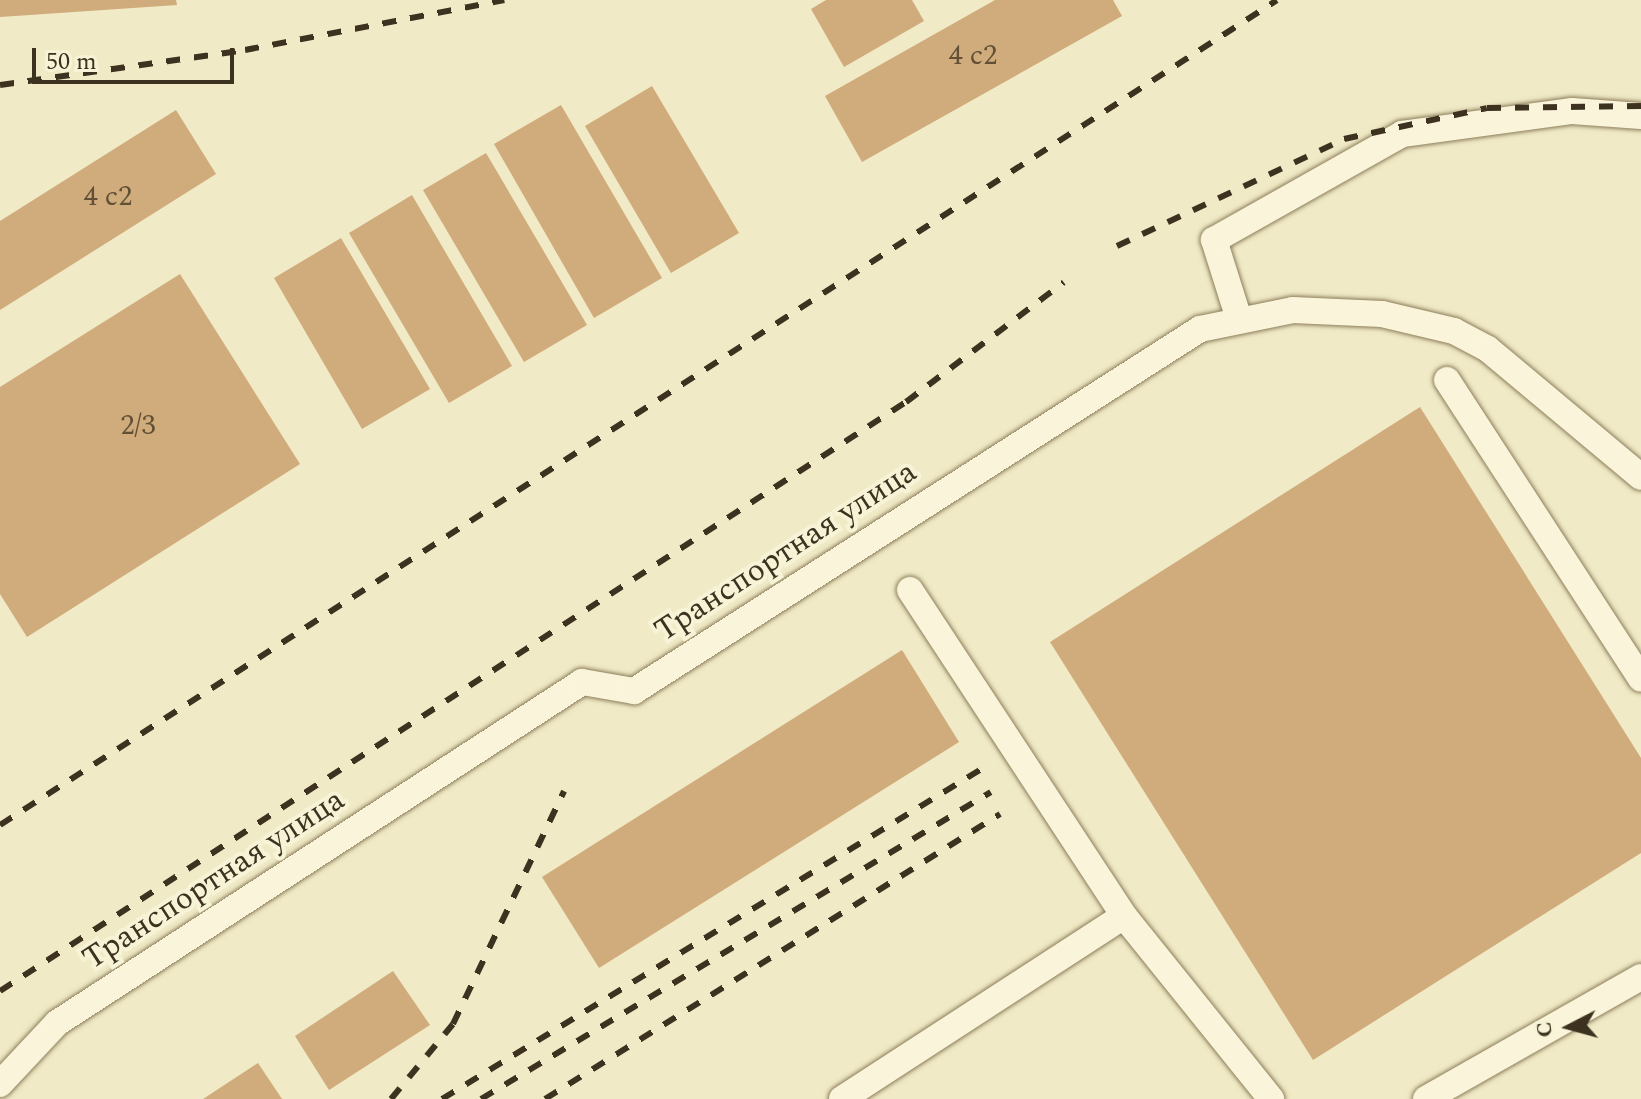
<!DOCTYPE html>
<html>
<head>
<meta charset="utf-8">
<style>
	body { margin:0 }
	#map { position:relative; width:1641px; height:1099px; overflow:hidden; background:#f0eac6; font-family:Spectral,serif }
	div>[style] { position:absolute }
	.building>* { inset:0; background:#d0ab7b }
	.roads { filter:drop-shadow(0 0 2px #8d7d5b) drop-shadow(0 0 2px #8d7d5b) }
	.minor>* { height:26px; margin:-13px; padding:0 13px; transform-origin:13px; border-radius:13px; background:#faf5da }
	.rail>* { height:6px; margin-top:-3px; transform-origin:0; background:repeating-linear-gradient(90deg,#3c321f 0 14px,transparent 0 28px) }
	span { translate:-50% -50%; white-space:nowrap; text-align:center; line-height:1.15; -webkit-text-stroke:8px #f7f3d6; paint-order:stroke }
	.number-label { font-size:28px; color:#615036 }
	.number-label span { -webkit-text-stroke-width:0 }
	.street-label { font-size:32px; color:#3c321f }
	.north { position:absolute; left:1529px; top:987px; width:80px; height:80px; -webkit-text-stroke:6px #f7f3d6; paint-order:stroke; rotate:264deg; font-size:22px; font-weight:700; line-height:32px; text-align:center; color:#3c321f }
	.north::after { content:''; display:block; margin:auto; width:28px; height:36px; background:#3c321f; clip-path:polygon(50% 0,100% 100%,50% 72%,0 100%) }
	.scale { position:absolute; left:32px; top:48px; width:202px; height:36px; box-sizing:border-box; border:4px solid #3c321f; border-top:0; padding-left:10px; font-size:24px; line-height:28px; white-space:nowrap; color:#3c321f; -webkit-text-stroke:6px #f7f3d6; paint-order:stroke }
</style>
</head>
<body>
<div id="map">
	<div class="building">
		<div style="clip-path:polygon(0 0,176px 0,177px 5px,0 17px)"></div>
		<div style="clip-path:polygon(826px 0,912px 0,924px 21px,844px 67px,811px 9px)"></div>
		<div style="clip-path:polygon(995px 0,1113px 0,1122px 16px,862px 162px,825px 96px)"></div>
		<div style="clip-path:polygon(652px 86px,739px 233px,671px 273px,585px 126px)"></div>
		<div style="clip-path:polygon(561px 105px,662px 278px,594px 318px,494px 144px)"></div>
		<div style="clip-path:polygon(176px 110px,216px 174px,0 310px,0 221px)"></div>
		<div style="clip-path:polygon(486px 153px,587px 325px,524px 362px,423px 190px)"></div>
		<div style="clip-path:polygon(412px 195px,512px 366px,449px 403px,349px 233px)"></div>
		<div style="clip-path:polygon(341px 238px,430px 389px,362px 429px,274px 278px)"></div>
		<div style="clip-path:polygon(180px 274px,300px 464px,27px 637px,0 594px,0 387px)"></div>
		<div style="clip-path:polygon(1420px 407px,1641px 758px,1641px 853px,1313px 1060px,1050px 642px)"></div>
		<div style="clip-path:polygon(902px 650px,959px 742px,599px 968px,542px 877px)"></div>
		<div style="clip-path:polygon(393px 971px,430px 1025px,329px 1090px,295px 1036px)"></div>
		<div style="clip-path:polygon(258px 1063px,282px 1099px,203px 1099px)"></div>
	</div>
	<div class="roads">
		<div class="minor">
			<div style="left:1238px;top:316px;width:80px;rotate:-107.5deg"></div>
			<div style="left:1214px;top:240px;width:216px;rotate:-29.4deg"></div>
			<div style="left:1402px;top:134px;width:172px;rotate:-7.7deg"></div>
			<div style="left:1572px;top:111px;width:69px;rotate:4.1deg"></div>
			<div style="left:1447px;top:380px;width:356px;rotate:57deg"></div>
			<div style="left:910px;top:590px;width:390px;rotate:56.7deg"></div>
			<div style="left:0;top:1084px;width:83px;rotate:-46.9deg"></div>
			<div style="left:57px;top:1023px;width:626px;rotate:-33deg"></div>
			<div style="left:582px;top:682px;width:53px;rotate:9.8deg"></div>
			<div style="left:634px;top:691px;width:672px;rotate:-32.6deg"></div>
			<div style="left:1200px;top:329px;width:95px;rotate:-11.5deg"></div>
			<div style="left:1293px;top:310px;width:89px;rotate:2.6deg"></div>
			<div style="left:1382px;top:314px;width:74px;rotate:13.3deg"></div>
			<div style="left:1454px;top:331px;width:38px;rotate:28deg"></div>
			<div style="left:1488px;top:349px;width:199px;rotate:39.9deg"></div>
			<div style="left:842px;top:1099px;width:336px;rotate:-33deg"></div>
			<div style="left:1124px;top:916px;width:235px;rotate:51.2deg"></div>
			<div style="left:1426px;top:1099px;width:247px;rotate:-29.6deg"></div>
		</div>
	</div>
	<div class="rail">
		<div style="left:0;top:85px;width:247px;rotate:-8.1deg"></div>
		<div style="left:245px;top:50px;width:264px;rotate:-10.9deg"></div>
		<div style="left:1117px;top:246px;width:251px;rotate:-25.2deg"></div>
		<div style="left:1344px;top:139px;width:146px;rotate:-12.2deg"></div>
		<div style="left:1487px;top:108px;width:154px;rotate:-0.7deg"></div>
		<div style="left:0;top:825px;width:1520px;rotate:-32.86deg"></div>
		<div style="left:0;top:991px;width:1081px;rotate:-33.03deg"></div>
		<div style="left:906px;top:402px;width:198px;rotate:-37.2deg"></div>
		<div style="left:391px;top:1099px;width:97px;rotate:-50.4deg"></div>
		<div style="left:453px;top:1024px;width:258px;rotate:-64.5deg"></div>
		<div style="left:442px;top:1099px;width:640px;rotate:-31.46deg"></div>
		<div style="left:481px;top:1099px;width:595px;rotate:-31.05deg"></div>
		<div style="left:545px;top:1099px;width:537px;rotate:-32.06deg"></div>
	</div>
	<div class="number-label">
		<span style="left:973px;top:56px">4 с2</span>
		<span style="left:108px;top:197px">4 с2</span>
		<span style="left:138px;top:426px">2/3</span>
	</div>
	<div class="street-label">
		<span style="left:786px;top:552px;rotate:-33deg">Транспортная улица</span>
		<span style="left:214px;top:880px;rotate:-33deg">Транспортная улица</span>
	</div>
	<div class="north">С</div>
	<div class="scale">50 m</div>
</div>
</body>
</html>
